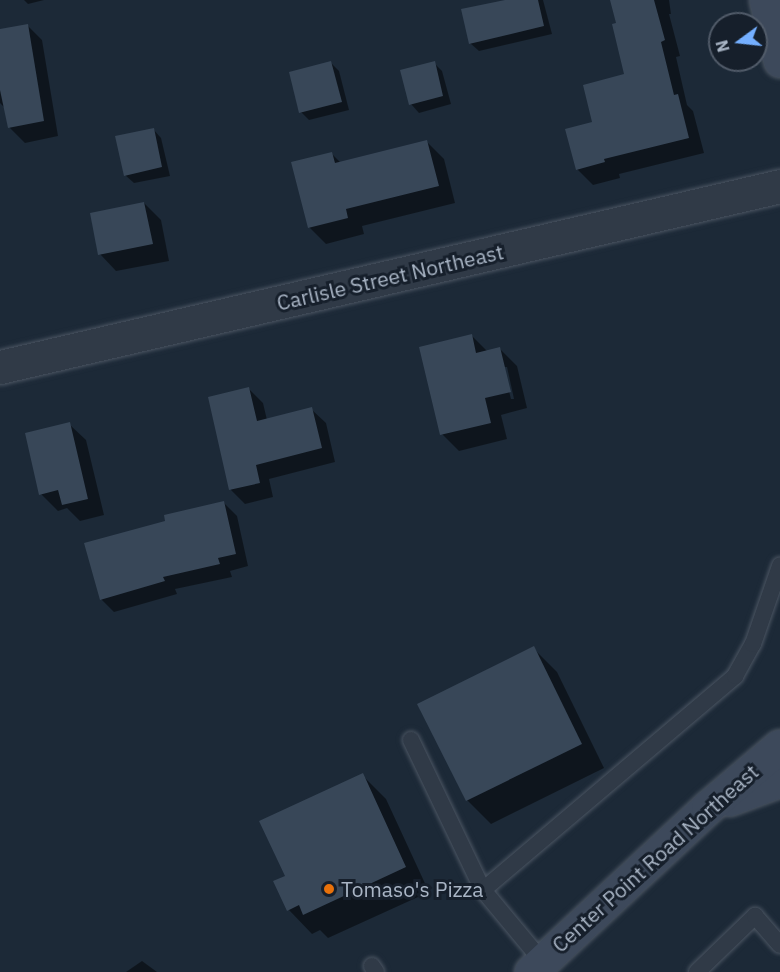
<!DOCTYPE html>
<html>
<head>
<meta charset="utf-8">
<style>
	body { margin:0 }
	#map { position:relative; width:780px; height:972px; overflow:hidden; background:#1c2937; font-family:"IBM Plex Sans",sans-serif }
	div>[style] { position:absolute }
	.shadow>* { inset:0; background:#0007 }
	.building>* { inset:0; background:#384758 }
	.roads { filter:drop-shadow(0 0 2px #4b5562) drop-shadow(0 0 2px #4b5562) }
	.lane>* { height:16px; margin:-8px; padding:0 8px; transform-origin:8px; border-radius:8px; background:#303a47 }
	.street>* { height:33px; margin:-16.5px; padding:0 16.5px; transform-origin:16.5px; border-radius:16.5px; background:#303a47 }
	.secondary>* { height:33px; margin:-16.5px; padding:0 16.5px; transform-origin:16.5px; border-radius:16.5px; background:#3d495b }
	.dots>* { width:16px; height:16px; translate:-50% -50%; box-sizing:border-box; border:3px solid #161f2b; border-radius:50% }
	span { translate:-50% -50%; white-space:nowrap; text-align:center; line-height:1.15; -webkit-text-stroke:6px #161f2b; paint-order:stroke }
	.street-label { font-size:21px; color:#a9b5c5 }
	.poi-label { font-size:21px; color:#a9b5c5 }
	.left { translate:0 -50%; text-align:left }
	.north { position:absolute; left:708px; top:12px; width:60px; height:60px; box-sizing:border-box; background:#161f2b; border:2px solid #515b69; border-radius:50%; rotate:255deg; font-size:16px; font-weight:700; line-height:24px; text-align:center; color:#a9b5c5 }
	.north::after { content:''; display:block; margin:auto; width:21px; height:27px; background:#74afff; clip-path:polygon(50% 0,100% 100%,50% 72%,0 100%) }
</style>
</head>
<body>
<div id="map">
	<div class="shadow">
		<div style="clip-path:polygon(24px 0,44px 0,28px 4px)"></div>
		<div style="clip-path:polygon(507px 0,543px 0,552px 34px,479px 51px,470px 43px)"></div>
		<div style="clip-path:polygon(612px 0,669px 0,671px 14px,669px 14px,680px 56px,676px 57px,687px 105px,693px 111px,704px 153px,619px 174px,620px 178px,593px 185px,577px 169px,594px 123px,626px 75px)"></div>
		<div style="clip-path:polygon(27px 25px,42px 40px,58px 136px,25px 143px,10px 128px,6px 109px,0 103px,0 31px)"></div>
		<div style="clip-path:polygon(331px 63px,339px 71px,349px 110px,309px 120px,301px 112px)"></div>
		<div style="clip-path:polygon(434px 63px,442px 71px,451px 104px,419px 113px,411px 104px)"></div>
		<div style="clip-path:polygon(153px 129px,161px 138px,170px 176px,134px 183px,125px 175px)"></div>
		<div style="clip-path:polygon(427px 142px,444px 159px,455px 203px,362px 226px,364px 234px,326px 244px,309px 227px,332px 154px,341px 163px)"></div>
		<div style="clip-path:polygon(144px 203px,161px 220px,169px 261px,116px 271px,100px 254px)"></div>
		<div style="clip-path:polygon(evenodd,471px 335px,488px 352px,500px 349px,517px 366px,527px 408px,501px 415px,507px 439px,459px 451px,442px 434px,471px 335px,503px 367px,507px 367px,514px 399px,511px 399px,503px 367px)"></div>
		<div style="clip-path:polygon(249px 389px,263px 403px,267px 420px,311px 409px,326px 423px,335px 462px,269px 479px,273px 497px,245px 504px,231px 490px)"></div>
		<div style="clip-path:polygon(69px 424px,86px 440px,104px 515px,80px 521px,67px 508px,58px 511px,41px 494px)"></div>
		<div style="clip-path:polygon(224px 503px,237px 516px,248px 566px,230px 571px,232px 577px,175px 589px,177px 594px,114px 612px,101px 599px,167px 522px)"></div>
		<div style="clip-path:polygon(533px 648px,557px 672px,604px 768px,491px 824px,467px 800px)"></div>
		<div style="clip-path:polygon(362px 775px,386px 799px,429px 892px,328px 938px,320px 930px,312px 934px,289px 910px,287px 876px)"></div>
		<div style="clip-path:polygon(142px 961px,157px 972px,126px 972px)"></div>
	</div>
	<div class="building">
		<div style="clip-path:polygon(505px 0,538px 0,544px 26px,469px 44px,461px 9px)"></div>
		<div style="clip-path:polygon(610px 0,654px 0,665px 40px,661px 42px,674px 95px,678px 94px,689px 138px,604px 159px,605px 162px,576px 170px,565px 129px,592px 122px,583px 85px,624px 74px,612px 24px,616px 23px)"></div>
		<div style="clip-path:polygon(28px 24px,44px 121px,8px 128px,0 90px,0 29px)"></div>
		<div style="clip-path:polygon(331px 61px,342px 102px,299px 113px,289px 72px)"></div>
		<div style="clip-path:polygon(435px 61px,443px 96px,409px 105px,400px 70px)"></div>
		<div style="clip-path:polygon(154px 128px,162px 167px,124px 176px,115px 136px)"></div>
		<div style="clip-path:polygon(427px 140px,439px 186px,346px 209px,348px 218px,308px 228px,291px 162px,332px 152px,335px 163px)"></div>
		<div style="clip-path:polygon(144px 202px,153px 244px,98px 255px,90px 213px)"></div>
		<div style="clip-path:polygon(472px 334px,476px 353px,500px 347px,511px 392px,485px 398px,491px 423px,440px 435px,419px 347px)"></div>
		<div style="clip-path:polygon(249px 387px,257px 421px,312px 407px,322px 448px,256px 465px,260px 483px,229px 490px,208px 397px)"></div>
		<div style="clip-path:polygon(70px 422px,88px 499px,62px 505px,58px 490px,39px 495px,25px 433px)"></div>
		<div style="clip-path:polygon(224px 501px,236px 554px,218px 558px,220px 564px,163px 577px,165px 581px,100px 600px,84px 543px,165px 521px,164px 515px)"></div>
		<div style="clip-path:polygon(534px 646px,582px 744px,466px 801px,417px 704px)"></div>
		<div style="clip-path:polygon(363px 773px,406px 867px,303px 915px,299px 905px,287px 911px,273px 881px,285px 876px,259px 821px)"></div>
	</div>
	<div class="roads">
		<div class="lane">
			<div style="left:411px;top:740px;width:166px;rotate:64.4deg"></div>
			<div style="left:483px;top:890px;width:92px;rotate:50.3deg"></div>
			<div style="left:483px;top:890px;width:331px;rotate:-40.3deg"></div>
			<div style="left:735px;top:676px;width:37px;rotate:-61deg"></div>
			<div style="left:753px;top:644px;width:83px;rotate:-70.9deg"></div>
			<div style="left:372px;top:966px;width:7px;rotate:56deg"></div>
			<div style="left:697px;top:972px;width:81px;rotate:-44deg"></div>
			<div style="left:755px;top:916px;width:38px;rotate:49deg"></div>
		</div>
		<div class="street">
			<div style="left:0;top:367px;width:801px;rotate:-13.06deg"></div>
		</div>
		<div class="secondary">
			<div style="left:766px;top:0;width:62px;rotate:76.9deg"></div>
			<div style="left:729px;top:799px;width:54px;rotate:-20.4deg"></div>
			<div style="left:531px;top:972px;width:242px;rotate:-43deg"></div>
			<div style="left:708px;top:807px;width:94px;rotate:-40.3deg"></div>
		</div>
	</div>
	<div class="dots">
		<div style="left:329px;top:889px;background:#e8710a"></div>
	</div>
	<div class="street-label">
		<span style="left:390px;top:277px;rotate:-13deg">Carlisle Street Northeast</span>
		<span style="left:655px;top:858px;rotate:-42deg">Center Point Road Northeast</span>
	</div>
	<div class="poi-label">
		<span class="left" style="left:341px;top:889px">Tomaso's Pizza</span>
	</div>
	<div class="north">N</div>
</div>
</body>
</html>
